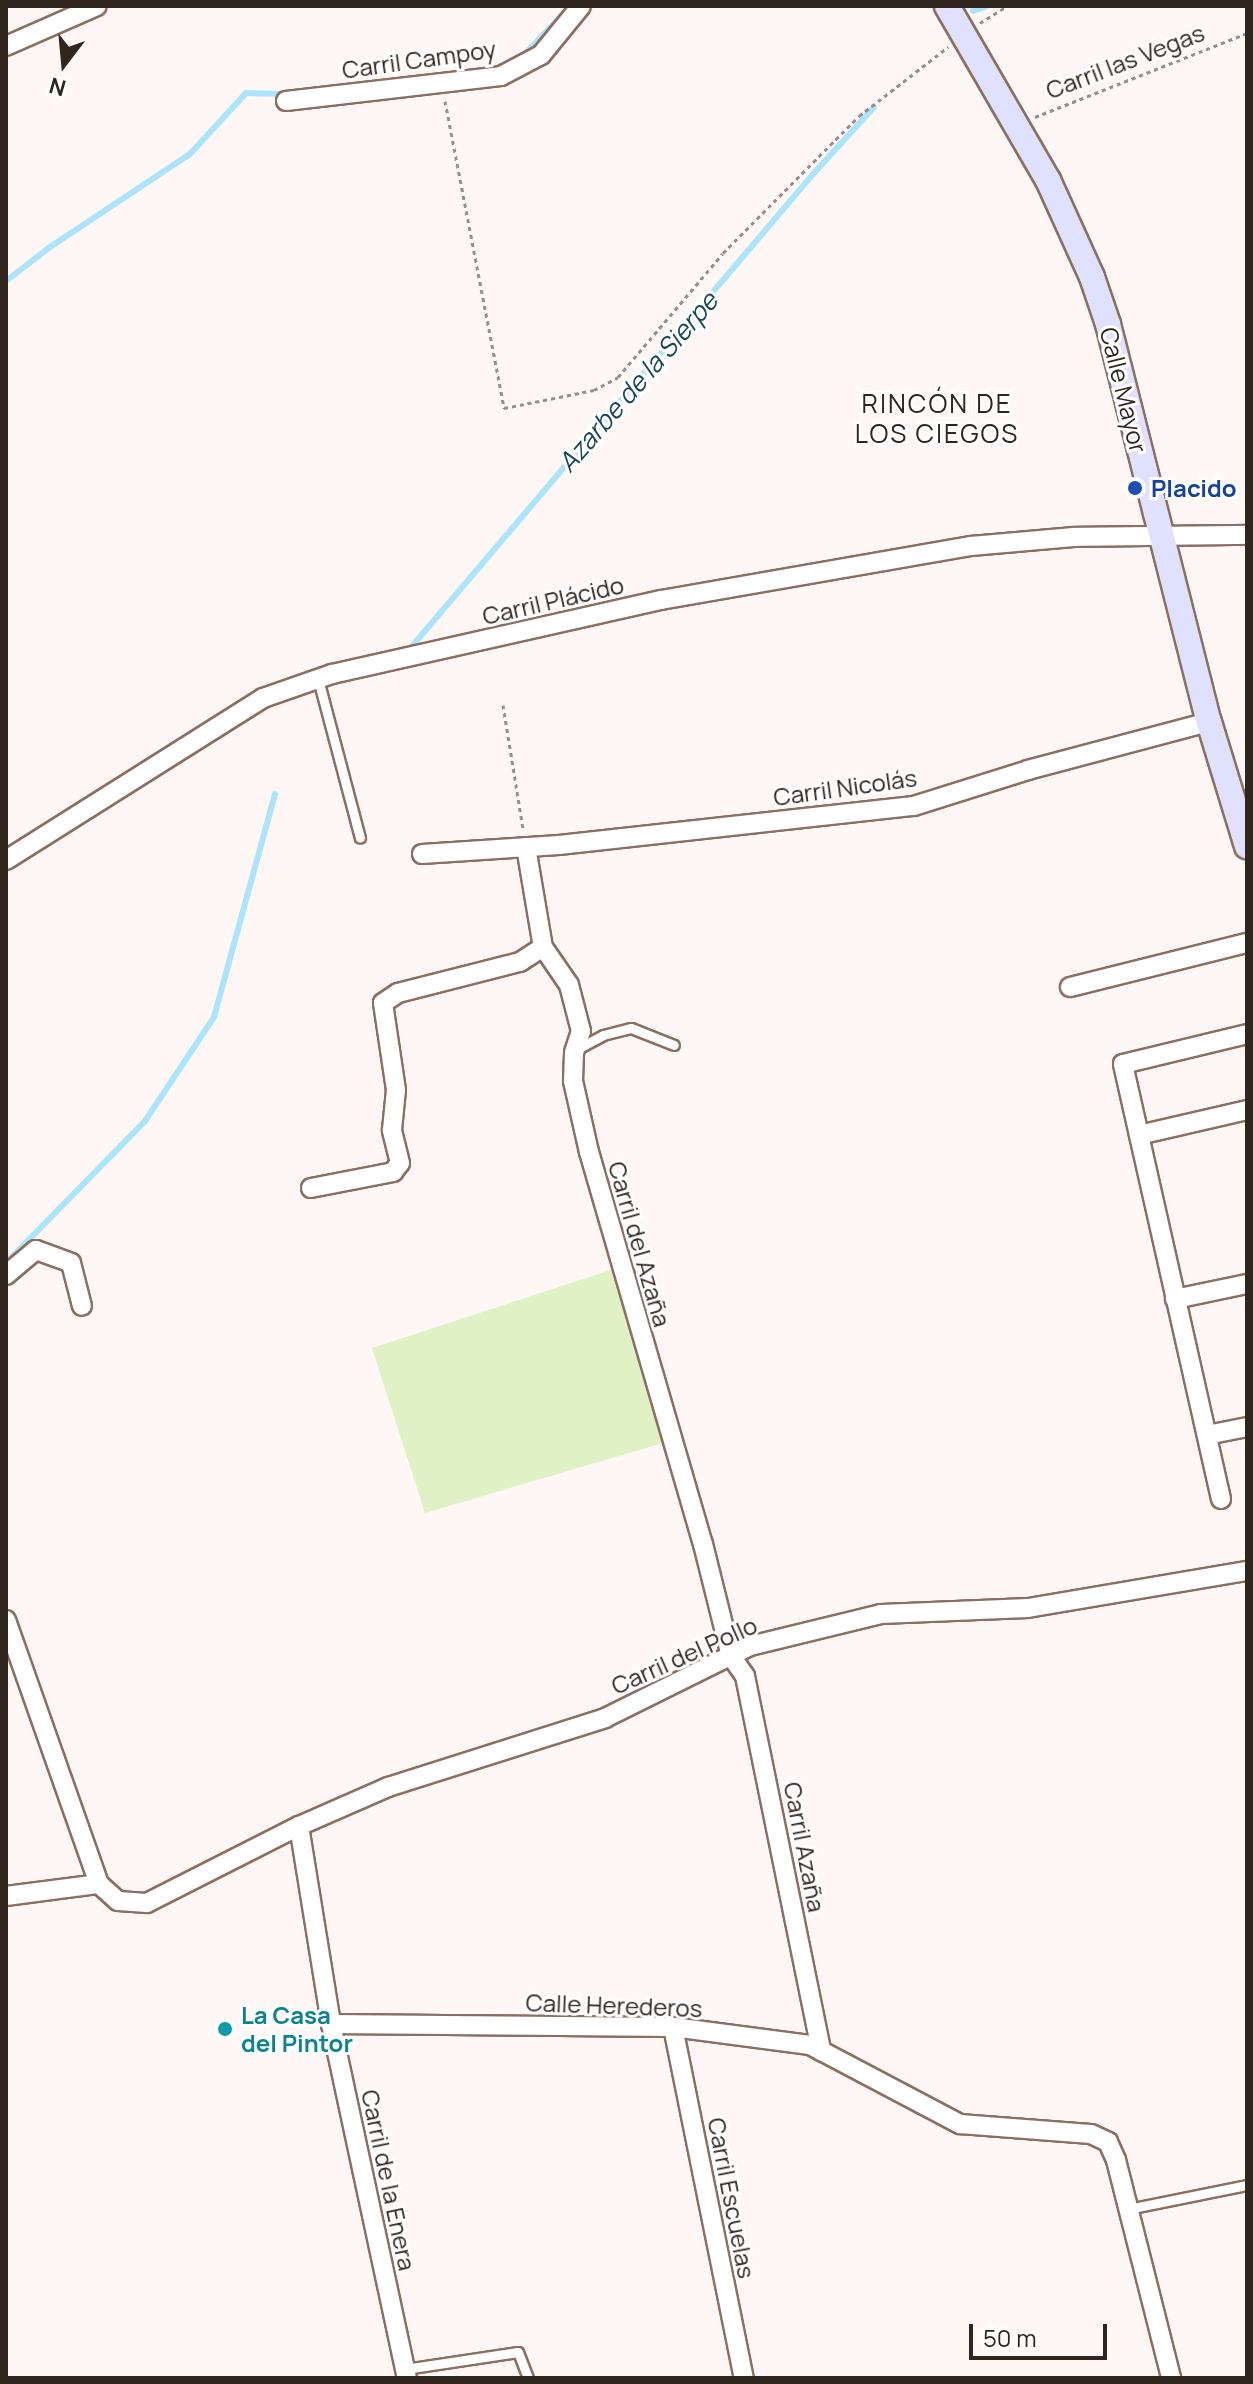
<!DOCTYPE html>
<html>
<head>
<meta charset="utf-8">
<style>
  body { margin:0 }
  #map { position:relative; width:1253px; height:2384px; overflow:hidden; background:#fef7f5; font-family:Manrope,sans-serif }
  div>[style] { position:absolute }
  .green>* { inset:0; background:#dff1c5 }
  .stream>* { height:6px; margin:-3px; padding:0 3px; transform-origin:3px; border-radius:3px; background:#ace4fb }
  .path>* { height:3px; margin-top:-1.5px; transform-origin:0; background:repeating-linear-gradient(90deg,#988e8b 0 4px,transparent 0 8px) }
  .roads { filter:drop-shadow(2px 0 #8b6f63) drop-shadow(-2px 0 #8b6f63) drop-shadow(0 2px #8b6f63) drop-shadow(0 -2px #8b6f63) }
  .lane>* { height:9px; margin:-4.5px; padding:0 4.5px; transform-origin:4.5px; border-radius:4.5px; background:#fff }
  .street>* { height:18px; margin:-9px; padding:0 9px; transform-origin:9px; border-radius:9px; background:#fff }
  .secondary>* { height:24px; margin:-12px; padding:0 12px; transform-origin:12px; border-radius:12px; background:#e0e1fc }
  .dots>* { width:22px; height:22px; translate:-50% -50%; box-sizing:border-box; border:4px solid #fff; border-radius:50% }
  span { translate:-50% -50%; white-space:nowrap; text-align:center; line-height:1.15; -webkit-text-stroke:6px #fff; paint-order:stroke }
  .street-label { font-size:24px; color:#312520 }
  .transit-label { font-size:24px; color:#164399; font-weight:700 }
  .left { translate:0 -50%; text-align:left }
  .culture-label { font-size:24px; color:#0d838f; font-weight:700 }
  .water-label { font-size:26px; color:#184757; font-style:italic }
  .neighbourhood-label { font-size:26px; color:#312520; letter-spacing:2px }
  .frame { position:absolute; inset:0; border:8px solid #312520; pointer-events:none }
  .north { position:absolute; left:24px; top:24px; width:80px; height:80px; -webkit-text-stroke:6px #fff; paint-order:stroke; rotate:196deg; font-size:22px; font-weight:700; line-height:32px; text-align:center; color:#312520 }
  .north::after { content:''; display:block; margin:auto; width:28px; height:36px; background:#312520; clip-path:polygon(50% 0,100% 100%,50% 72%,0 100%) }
  .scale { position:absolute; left:969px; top:2324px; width:138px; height:36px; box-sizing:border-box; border:4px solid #312520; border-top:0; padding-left:10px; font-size:24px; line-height:28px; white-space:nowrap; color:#312520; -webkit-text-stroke:6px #fff; paint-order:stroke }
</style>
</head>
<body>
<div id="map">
  <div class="green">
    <div style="clip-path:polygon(614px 1269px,663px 1443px,425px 1513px,372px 1348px)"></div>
  </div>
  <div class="stream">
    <div style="left:973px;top:11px;width:15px;rotate:-20deg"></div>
    <div style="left:520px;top:59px;width:69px;rotate:-46.2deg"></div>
    <div style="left:6px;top:281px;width:56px;rotate:-37.7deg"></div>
    <div style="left:50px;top:247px;width:168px;rotate:-33.6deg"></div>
    <div style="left:190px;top:154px;width:83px;rotate:-47.4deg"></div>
    <div style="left:246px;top:93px;width:41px;rotate:1.4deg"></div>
    <div style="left:408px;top:651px;width:627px;rotate:-49.66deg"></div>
    <div style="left:814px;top:173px;width:89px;rotate:-47.7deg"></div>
    <div style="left:6px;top:1263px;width:199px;rotate:-45.6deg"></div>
    <div style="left:145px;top:1121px;width:125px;rotate:-56.4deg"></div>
    <div style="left:214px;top:1017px;width:231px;rotate:-74.7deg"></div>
  </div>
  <div class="path">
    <div style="left:980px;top:23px;width:32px;rotate:-32deg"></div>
    <div style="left:445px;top:101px;width:313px;rotate:79.1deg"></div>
    <div style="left:504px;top:408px;width:92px;rotate:-11.3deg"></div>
    <div style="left:594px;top:390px;width:27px;rotate:-28deg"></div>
    <div style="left:618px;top:377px;width:162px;rotate:-49.7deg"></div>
    <div style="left:723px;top:253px;width:193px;rotate:-45.2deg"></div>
    <div style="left:859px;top:116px;width:113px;rotate:-37.8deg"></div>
    <div style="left:1035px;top:117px;width:228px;rotate:-21.6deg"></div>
    <div style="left:503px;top:705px;width:125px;rotate:80.8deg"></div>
  </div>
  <div class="roads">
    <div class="lane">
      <div style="left:318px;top:679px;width:164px;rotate:75.2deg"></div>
      <div style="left:579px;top:1048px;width:27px;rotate:-28deg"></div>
      <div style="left:603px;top:1035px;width:29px;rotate:-14deg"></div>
      <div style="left:631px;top:1028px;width:46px;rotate:21.6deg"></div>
      <div style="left:1128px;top:2209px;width:121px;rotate:-11.4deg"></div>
      <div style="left:405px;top:2369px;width:114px;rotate:-8.6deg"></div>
      <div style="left:518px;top:2352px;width:28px;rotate:69deg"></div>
    </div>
    <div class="street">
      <div style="left:6px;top:46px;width:99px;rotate:-23.7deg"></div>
      <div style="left:286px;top:101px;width:216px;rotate:-6.6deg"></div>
      <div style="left:501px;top:76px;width:45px;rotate:-27.7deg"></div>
      <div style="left:541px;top:55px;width:63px;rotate:-50.8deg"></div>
      <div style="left:526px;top:847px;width:101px;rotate:80.4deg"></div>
      <div style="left:543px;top:947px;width:46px;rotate:55.6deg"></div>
      <div style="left:569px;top:985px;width:48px;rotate:75.4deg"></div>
      <div style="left:581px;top:1031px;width:23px;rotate:108deg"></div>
      <div style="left:574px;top:1053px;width:28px;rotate:92deg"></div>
      <div style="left:573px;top:1081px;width:73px;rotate:77.3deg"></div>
      <div style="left:589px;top:1152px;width:408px;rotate:73.8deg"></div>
      <div style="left:703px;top:1544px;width:115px;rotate:76deg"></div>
      <div style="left:731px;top:1656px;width:24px;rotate:55deg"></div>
      <div style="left:745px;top:1676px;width:383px;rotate:78.5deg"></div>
      <div style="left:422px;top:854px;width:137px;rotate:-3.8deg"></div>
      <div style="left:559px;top:845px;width:357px;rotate:-6.3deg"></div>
      <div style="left:914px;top:806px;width:120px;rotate:-17.5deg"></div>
      <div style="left:1028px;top:770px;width:187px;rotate:-14.9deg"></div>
      <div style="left:6px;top:860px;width:304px;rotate:-32.2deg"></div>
      <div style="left:263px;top:698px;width:73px;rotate:-19.2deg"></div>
      <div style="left:332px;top:674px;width:337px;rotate:-12.7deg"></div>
      <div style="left:661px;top:600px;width:315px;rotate:-9.9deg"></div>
      <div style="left:971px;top:546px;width:103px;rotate:-5deg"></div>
      <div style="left:1074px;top:537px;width:173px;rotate:-0.7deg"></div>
      <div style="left:1070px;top:987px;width:182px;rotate:-14deg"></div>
      <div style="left:1139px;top:1135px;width:111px;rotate:-13deg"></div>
      <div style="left:311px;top:1188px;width:84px;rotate:-11deg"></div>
      <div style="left:393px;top:1172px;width:11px;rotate:-52deg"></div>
      <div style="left:400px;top:1163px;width:34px;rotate:-104deg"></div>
      <div style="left:392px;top:1130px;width:40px;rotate:-84.3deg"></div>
      <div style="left:396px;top:1090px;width:88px;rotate:-98.5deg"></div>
      <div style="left:383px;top:1003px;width:18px;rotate:-34deg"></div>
      <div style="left:398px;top:993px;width:126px;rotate:-14.3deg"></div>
      <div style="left:520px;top:962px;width:27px;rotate:-33deg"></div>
      <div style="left:6px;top:1275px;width:39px;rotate:-40deg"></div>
      <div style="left:36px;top:1250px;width:37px;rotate:20deg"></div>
      <div style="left:71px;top:1263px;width:44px;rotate:75.7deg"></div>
      <div style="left:1175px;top:1299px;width:74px;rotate:-11.8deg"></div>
      <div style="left:1207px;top:1435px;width:41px;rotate:-11.3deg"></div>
      <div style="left:1221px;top:1499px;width:446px;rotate:-102.7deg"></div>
      <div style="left:1123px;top:1064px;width:128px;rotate:-13.6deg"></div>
      <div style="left:6px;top:1620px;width:280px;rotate:70.6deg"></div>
      <div style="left:99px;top:1884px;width:25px;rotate:42deg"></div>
      <div style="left:118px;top:1901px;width:29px;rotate:4deg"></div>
      <div style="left:147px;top:1903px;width:170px;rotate:-26.9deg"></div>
      <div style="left:299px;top:1826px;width:201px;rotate:80.8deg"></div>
      <div style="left:331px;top:2024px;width:362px;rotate:77.9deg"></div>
      <div style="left:299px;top:1826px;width:97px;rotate:-23.7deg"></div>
      <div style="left:388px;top:1787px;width:228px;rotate:-17.6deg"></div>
      <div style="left:605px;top:1718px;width:162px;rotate:-26.4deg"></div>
      <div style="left:750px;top:1646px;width:135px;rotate:-13.7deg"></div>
      <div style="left:881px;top:1614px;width:147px;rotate:-2.3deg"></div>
      <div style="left:1028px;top:1608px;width:222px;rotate:-9.6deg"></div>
      <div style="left:6px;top:1896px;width:94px;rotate:-7.4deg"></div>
      <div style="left:331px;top:2024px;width:342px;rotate:0.5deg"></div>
      <div style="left:673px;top:2027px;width:138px;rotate:7.5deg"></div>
      <div style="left:810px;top:2045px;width:170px;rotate:27.8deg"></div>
      <div style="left:960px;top:2124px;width:131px;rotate:4.4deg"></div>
      <div style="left:1091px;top:2134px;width:19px;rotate:25deg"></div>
      <div style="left:1108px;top:2142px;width:20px;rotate:66deg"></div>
      <div style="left:1116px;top:2160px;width:225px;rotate:75.8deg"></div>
      <div style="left:673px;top:2027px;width:358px;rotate:78.6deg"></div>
    </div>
    <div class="secondary">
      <div style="left:947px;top:6px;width:201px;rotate:59.9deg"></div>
      <div style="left:1048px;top:180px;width:107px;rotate:65.6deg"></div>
      <div style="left:1092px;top:277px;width:50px;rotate:71.2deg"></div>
      <div style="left:1108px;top:324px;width:411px;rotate:75.8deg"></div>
      <div style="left:1209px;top:722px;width:130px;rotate:73deg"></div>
    </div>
  </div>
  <div class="dots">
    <div style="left:1135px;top:488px;background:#1a4fb4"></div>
    <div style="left:225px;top:2029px;background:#0f9aa8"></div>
  </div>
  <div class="street-label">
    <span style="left:419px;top:59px;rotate:-8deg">Carril Campoy</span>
    <span style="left:1125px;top:61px;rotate:-21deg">Carril las Vegas</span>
    <span style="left:1124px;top:390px;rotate:76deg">Calle Mayor</span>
    <span style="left:553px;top:600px;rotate:-13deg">Carril Plácido</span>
    <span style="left:845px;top:787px;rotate:-8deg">Carril Nicolás</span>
    <span style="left:640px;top:1244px;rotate:74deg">Carril del Azaña</span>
    <span style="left:684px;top:1655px;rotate:-24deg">Carril del Pollo</span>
    <span style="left:805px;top:1847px;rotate:79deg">Carril Azaña</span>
    <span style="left:614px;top:2005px;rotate:2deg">Calle Herederos</span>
    <span style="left:389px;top:2180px;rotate:78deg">Carril de la Enera</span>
    <span style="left:732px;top:2198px;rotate:79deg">Carril Escuelas</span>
  </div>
  <div class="transit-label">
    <span class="left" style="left:1151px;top:488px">Placido</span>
  </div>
  <div class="culture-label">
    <span class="left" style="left:241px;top:2029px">La Casa<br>del Pintor</span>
  </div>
  <div class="water-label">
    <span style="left:638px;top:382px;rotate:-49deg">Azarbe de la Sierpe</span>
  </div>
  <div class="neighbourhood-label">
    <span style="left:937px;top:419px">RINCÓN DE<br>LOS CIEGOS</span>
  </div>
  <div class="frame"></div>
  <div class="north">N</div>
  <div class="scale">50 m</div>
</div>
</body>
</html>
